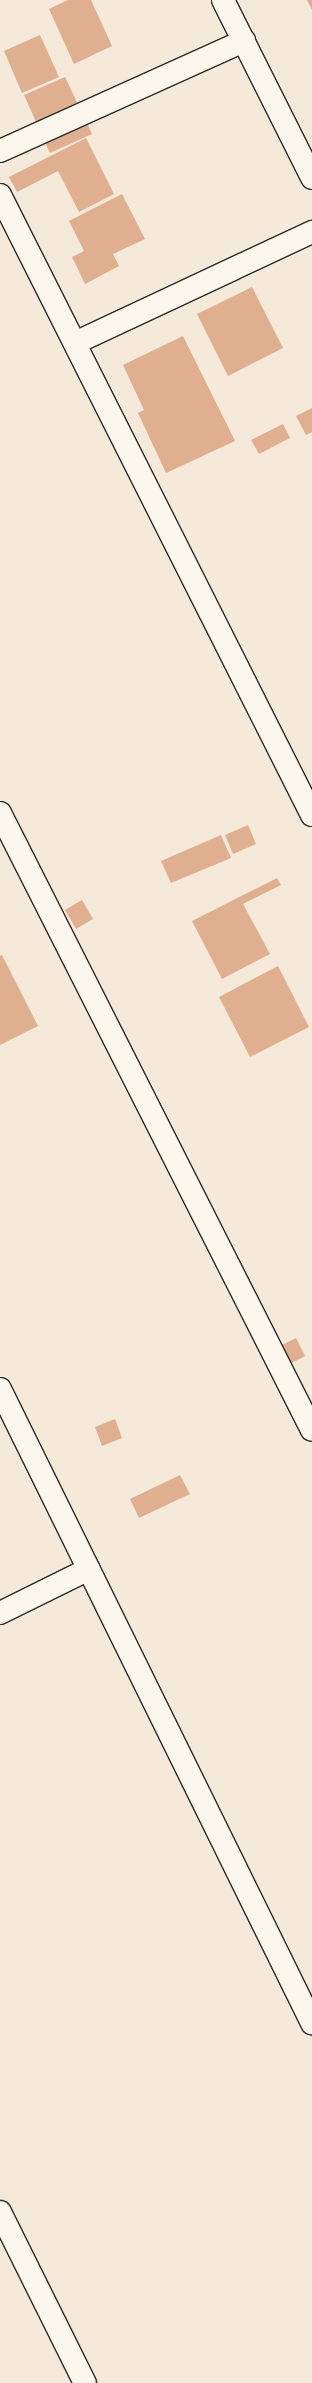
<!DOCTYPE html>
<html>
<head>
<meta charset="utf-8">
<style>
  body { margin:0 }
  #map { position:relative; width:312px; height:2383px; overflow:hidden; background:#f5e9da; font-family:Itim,sans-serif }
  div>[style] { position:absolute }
  .building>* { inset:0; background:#dfaf90 }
  .roads { filter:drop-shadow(1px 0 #2b2b2b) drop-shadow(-1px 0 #2b2b2b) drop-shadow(0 1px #2b2b2b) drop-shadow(0 -1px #2b2b2b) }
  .minor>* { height:22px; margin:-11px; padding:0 11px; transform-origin:11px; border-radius:11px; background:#fbf7ec }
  span { translate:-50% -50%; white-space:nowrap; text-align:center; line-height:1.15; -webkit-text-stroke:3px #fbf7ec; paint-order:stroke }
</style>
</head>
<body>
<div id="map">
  <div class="building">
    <div style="clip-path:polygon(68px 0,91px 0,112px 46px,74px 64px,49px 9px)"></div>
    <div style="clip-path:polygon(307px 0,312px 0,312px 10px)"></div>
    <div style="clip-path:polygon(40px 35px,59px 77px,22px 93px,4px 51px)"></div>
    <div style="clip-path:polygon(65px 77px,92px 134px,50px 153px,24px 95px)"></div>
    <div style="clip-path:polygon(86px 138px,114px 194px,79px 212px,58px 171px,17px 192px,9px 177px)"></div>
    <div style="clip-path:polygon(122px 194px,145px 239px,113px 254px,119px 266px,85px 284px,72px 257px,84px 251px,69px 221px)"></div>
    <div style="clip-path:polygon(252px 287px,283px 348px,228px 376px,197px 314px)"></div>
    <div style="clip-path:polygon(183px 336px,235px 441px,166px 473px,138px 413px,144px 410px,123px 365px)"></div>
    <div style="clip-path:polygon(312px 408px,312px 432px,306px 435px,296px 416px)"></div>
    <div style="clip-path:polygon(283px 424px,290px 438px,259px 454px,251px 440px)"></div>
    <div style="clip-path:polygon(248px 825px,256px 844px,233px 854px,225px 835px)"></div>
    <div style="clip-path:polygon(221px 835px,231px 858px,171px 883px,161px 861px)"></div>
    <div style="clip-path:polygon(277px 878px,281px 885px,243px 904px,270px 954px,222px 979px,192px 921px)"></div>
    <div style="clip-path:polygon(82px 900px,93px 919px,76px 929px,65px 910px)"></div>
    <div style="clip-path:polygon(2px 955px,38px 1026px,0 1045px,0 956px)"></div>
    <div style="clip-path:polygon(278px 966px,309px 1027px,250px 1057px,219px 997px)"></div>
    <div style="clip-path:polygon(296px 1338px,305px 1356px,286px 1366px,276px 1348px)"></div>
    <div style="clip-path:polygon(115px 1419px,122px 1438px,102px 1446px,95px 1427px)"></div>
    <div style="clip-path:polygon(180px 1475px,190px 1494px,139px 1518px,130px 1499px)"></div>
  </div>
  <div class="roads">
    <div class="minor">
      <div style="left:223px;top:0;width:199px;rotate:63.4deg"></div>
      <div style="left:0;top:151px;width:268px;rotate:-24.3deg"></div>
      <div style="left:0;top:195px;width:694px;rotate:63.29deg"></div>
      <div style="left:75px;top:343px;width:262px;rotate:-25.1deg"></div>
      <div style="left:0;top:813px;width:691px;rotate:63.18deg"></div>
      <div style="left:0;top:1389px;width:707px;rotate:63.8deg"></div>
      <div style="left:0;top:1613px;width:99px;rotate:-26.3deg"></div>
      <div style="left:0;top:2212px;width:191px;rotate:63.6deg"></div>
    </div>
  </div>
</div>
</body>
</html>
